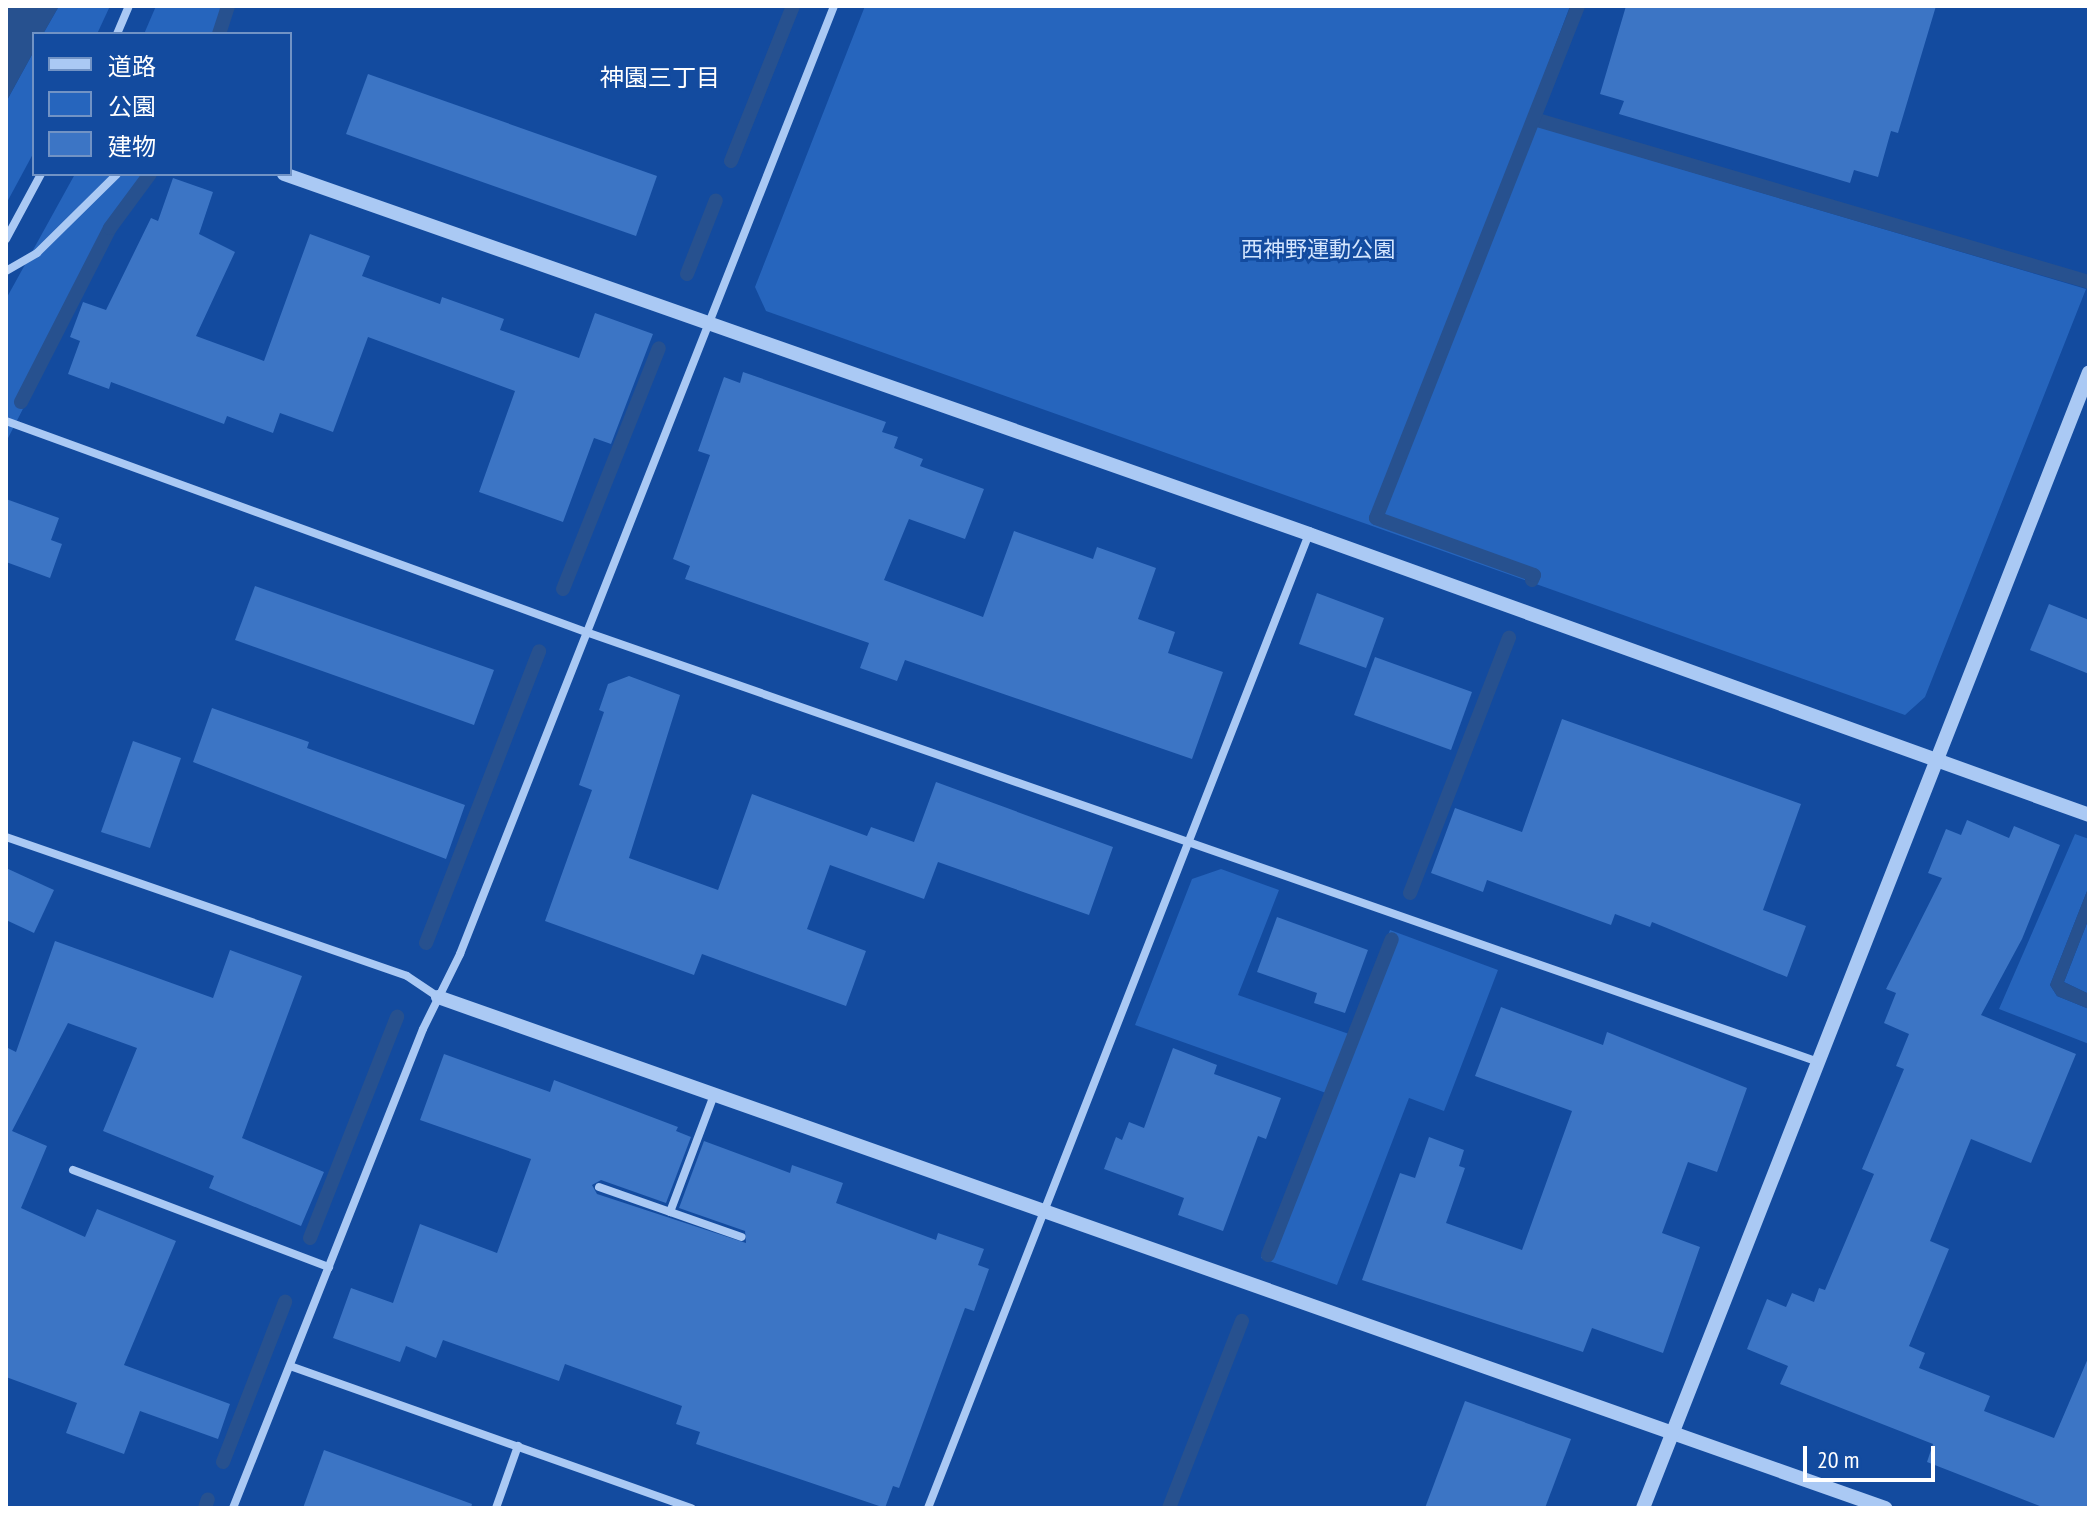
<!DOCTYPE html>
<html>
<head>
<meta charset="utf-8">
<style>
  body { margin:0 }
  #map { position:relative; width:2095px; height:1514px; overflow:hidden; background:#134b9f; font-family:"PT Sans Narrow","Noto Sans JP",sans-serif }
  div>[style] { position:absolute }
  .green>* { inset:0; background:#2665bd }
  .water>* { inset:0; background:#27518f }
  .stream>* { height:14px; margin:-7px; padding:0 7px; transform-origin:7px; border-radius:7px; background:#27518f }
  .building>* { inset:0; background:#3c75c5 }
  .minor>* { height:8px; margin:-4px; padding:0 4px; transform-origin:4px; border-radius:4px; background:#aac9f4 }
  .tertiary>* { height:14px; margin:-7px; padding:0 7px; transform-origin:7px; border-radius:7px; background:#aac9f4 }
  span { translate:-50% -50%; white-space:nowrap; text-align:center; line-height:1.15; -webkit-text-stroke:6px #134b9f; paint-order:stroke }
  .park-label { font-size:22px; color:#d3e5fe }
  .neighbourhood-label { font-size:24px; color:#fff }
  .frame { position:absolute; inset:0; border:8px solid #fff; pointer-events:none }
  .legend { position:absolute; left:32px; top:32px; width:260px; height:144px; box-sizing:border-box; background:#134b9f; border:2px solid #7193c5; margin:0; padding:10px 14px; list-style:none; font-size:24px; color:#fff }
  .legend li { display:flex; align-items:center; gap:16px; height:40px }
  .legend b { width:40px; border:2px solid #7193c5 }
  .scale { position:absolute; left:1803px; top:1446px; width:132px; height:36px; box-sizing:border-box; border:4px solid #fff; border-top:0; padding-left:10px; font-size:24px; line-height:28px; white-space:nowrap; color:#fff; -webkit-text-stroke:6px #134b9f; paint-order:stroke }
</style>
</head>
<body>
<div id="map">
  <div class="green">
    <div style="clip-path:polygon(59px 6px,110px 6px,97px 34px,43px 34px)"></div>
    <div style="clip-path:polygon(156px 6px,234px 6px,225px 34px,144px 34px)"></div>
    <div style="clip-path:polygon(865px 6px,1570px 6px,1526px 123px,2086px 289px,1925px 697px,1905px 715px,766px 311px,755px 287px)"></div>
    <div style="clip-path:polygon(34px 51px,34px 152px,6px 204px,6px 102px)"></div>
    <div style="clip-path:polygon(75px 174px,154px 174px,114px 231px,6px 442px,6px 299px)"></div>
    <div style="clip-path:polygon(2075px 834px,2089px 839px,2089px 886px,2050px 985px,2057px 996px,2089px 1009px,2089px 1044px,1999px 1009px)"></div>
    <div style="clip-path:polygon(1221px 869px,1279px 890px,1238px 995px,1349px 1034px,1390px 930px,1498px 970px,1444px 1111px,1409px 1098px,1337px 1285px,1261px 1258px,1326px 1093px,1135px 1025px,1192px 879px)"></div>
    <div style="clip-path:polygon(2089px 918px,2089px 994px,2064px 982px)"></div>
  </div>
  <div class="water">
    <div style="clip-path:polygon(6px 6px,59px 6px,43px 34px,34px 34px,34px 51px,6px 102px)"></div>
    <div style="clip-path:polygon(2089px 886px,2089px 918px,2064px 982px,2089px 994px,2089px 1009px,2057px 996px,2050px 985px)"></div>
  </div>
  <div class="stream">
    <div style="left:219px;top:34px;width:29px;rotate:-72deg"></div>
    <div style="left:1534px;top:119px;width:578px;rotate:16.37deg"></div>
    <div style="left:731px;top:161px;width:167px;rotate:-68.2deg"></div>
    <div style="left:687px;top:274px;width:79px;rotate:-68.6deg"></div>
    <div style="left:21px;top:402px;width:195px;rotate:-62.9deg"></div>
    <div style="left:110px;top:228px;width:67px;rotate:-53.5deg"></div>
    <div style="left:1532px;top:580px;width:5px;rotate:-68deg"></div>
    <div style="left:1534px;top:575px;width:168px;rotate:-160.2deg"></div>
    <div style="left:1376px;top:518px;width:550px;rotate:-68.47deg"></div>
    <div style="left:563px;top:589px;width:259px;rotate:-68.3deg"></div>
    <div style="left:1410px;top:893px;width:274px;rotate:-68.8deg"></div>
    <div style="left:426px;top:943px;width:313px;rotate:-68.8deg"></div>
    <div style="left:310px;top:1238px;width:238px;rotate:-68.5deg"></div>
    <div style="left:1268px;top:1255px;width:339px;rotate:-68.6deg"></div>
    <div style="left:223px;top:1462px;width:172px;rotate:-68.8deg"></div>
    <div style="left:205px;top:1508px;width:9px;rotate:-72deg"></div>
    <div style="left:1169px;top:1508px;width:201px;rotate:-68.7deg"></div>
  </div>
  <div class="building">
    <div style="clip-path:polygon(1626px 6px,1936px 6px,1898px 133px,1891px 131px,1878px 177px,1854px 170px,1850px 183px,1619px 114px,1624px 101px,1600px 94px)"></div>
    <div style="clip-path:polygon(368px 74px,657px 176px,636px 236px,346px 134px)"></div>
    <div style="clip-path:polygon(173px 178px,213px 192px,199px 234px,235px 252px,196px 336px,264px 361px,310px 234px,370px 256px,362px 276px,440px 304px,442px 297px,504px 319px,500px 330px,579px 358px,595px 313px,653px 334px,611px 444px,594px 438px,563px 522px,479px 492px,515px 391px,368px 337px,333px 432px,280px 413px,273px 433px,227px 416px,224px 424px,111px 382px,109px 389px,68px 374px,80px 341px,70px 337px,83px 302px,106px 310px,151px 218px,158px 221px)"></div>
    <div style="clip-path:polygon(743px 372px,886px 422px,882px 432px,898px 437px,894px 448px,923px 459px,920px 466px,984px 489px,965px 539px,909px 519px,884px 580px,983px 617px,1014px 531px,1093px 559px,1097px 547px,1156px 568px,1138px 619px,1175px 632px,1168px 653px,1223px 672px,1192px 759px,905px 660px,897px 681px,860px 668px,869px 643px,685px 579px,690px 566px,673px 559px,710px 455px,698px 451px,724px 377px,740px 383px)"></div>
    <div style="clip-path:polygon(6px 499px,59px 518px,51px 540px,62px 544px,50px 578px,6px 562px)"></div>
    <div style="clip-path:polygon(255px 586px,494px 670px,474px 725px,235px 640px)"></div>
    <div style="clip-path:polygon(1317px 593px,1384px 618px,1366px 668px,1299px 644px)"></div>
    <div style="clip-path:polygon(2049px 604px,2089px 620px,2089px 674px,2030px 650px)"></div>
    <div style="clip-path:polygon(1375px 657px,1472px 692px,1451px 750px,1354px 715px)"></div>
    <div style="clip-path:polygon(629px 676px,680px 695px,629px 858px,718px 890px,752px 794px,867px 836px,871px 827px,914px 842px,936px 782px,1113px 847px,1089px 915px,938px 862px,924px 899px,830px 865px,807px 929px,866px 951px,846px 1006px,702px 954px,694px 975px,545px 921px,592px 790px,579px 785px,604px 712px,599px 710px,608px 684px)"></div>
    <div style="clip-path:polygon(212px 708px,309px 742px,307px 748px,465px 805px,446px 859px,193px 762px)"></div>
    <div style="clip-path:polygon(1562px 719px,1801px 804px,1763px 910px,1806px 926px,1787px 977px,1652px 922px,1650px 927px,1615px 914px,1611px 925px,1487px 880px,1483px 892px,1431px 873px,1455px 808px,1522px 832px)"></div>
    <div style="clip-path:polygon(133px 741px,181px 758px,150px 848px,101px 832px)"></div>
    <div style="clip-path:polygon(1967px 820px,2009px 838px,2014px 826px,2060px 845px,2022px 939px,1981px 1015px,2076px 1054px,2031px 1163px,1971px 1139px,1930px 1241px,1949px 1249px,1909px 1346px,1925px 1353px,1919px 1368px,1990px 1396px,1984px 1411px,2054px 1438px,2089px 1356px,2089px 1508px,2045px 1508px,1927px 1462px,1933px 1444px,1780px 1384px,1788px 1366px,1747px 1349px,1767px 1299px,1786px 1307px,1792px 1293px,1814px 1302px,1819px 1288px,1825px 1290px,1874px 1174px,1862px 1169px,1904px 1069px,1896px 1066px,1909px 1034px,1884px 1023px,1896px 993px,1886px 989px,1942px 878px,1928px 873px,1946px 829px,1961px 835px)"></div>
    <div style="clip-path:polygon(6px 868px,54px 890px,34px 933px,6px 920px)"></div>
    <div style="clip-path:polygon(1277px 917px,1368px 950px,1345px 1013px,1314px 1003px,1317px 993px,1257px 972px)"></div>
    <div style="clip-path:polygon(55px 941px,213px 998px,230px 950px,302px 976px,242px 1138px,324px 1172px,301px 1226px,209px 1188px,214px 1176px,103px 1131px,137px 1048px,68px 1023px,12px 1131px,47px 1146px,21px 1208px,85px 1237px,97px 1209px,176px 1241px,124px 1365px,230px 1404px,218px 1439px,140px 1411px,124px 1454px,66px 1433px,77px 1403px,6px 1377px,6px 1047px,16px 1052px)"></div>
    <div style="clip-path:polygon(1501px 1007px,1603px 1045px,1607px 1032px,1747px 1088px,1717px 1172px,1688px 1162px,1662px 1233px,1700px 1247px,1663px 1353px,1592px 1328px,1583px 1352px,1362px 1280px,1400px 1173px,1415px 1178px,1429px 1137px,1464px 1150px,1459px 1166px,1465px 1168px,1446px 1223px,1522px 1250px,1572px 1111px,1475px 1076px)"></div>
    <div style="clip-path:polygon(1173px 1048px,1217px 1065px,1214px 1074px,1281px 1098px,1266px 1139px,1258px 1136px,1223px 1231px,1178px 1215px,1184px 1198px,1104px 1169px,1116px 1137px,1122px 1140px,1129px 1122px,1144px 1128px)"></div>
    <div style="clip-path:polygon(444px 1054px,550px 1092px,554px 1080px,678px 1127px,676px 1131px,691px 1137px,666px 1203px,601px 1180px,592px 1185px,597px 1194px,746px 1243px,745px 1231px,679px 1208px,704px 1141px,790px 1173px,792px 1165px,843px 1183px,836px 1203px,936px 1240px,938px 1233px,984px 1249px,978px 1265px,989px 1269px,974px 1311px,965px 1308px,899px 1488px,893px 1486px,885px 1508px,696px 1444px,700px 1432px,676px 1424px,682px 1406px,565px 1364px,559px 1381px,443px 1340px,436px 1358px,406px 1346px,400px 1362px,333px 1338px,351px 1288px,393px 1303px,420px 1224px,497px 1253px,531px 1159px,420px 1120px)"></div>
    <div style="clip-path:polygon(1465px 1401px,1571px 1439px,1545px 1508px,1425px 1508px)"></div>
    <div style="clip-path:polygon(324px 1450px,472px 1504px,471px 1508px,303px 1508px)"></div>
  </div>
  <div class="minor">
    <div style="left:117px;top:34px;width:30px;rotate:-67deg"></div>
    <div style="left:6px;top:239px;width:74px;rotate:-61.7deg"></div>
    <div style="left:6px;top:271px;width:36px;rotate:-30deg"></div>
    <div style="left:37px;top:253px;width:112px;rotate:-44.6deg"></div>
    <div style="left:6px;top:421px;width:617px;rotate:19.99deg"></div>
    <div style="left:586px;top:632px;width:1303px;rotate:19.23deg"></div>
    <div style="left:6px;top:837px;width:424px;rotate:19.1deg"></div>
    <div style="left:407px;top:976px;width:37px;rotate:34deg"></div>
    <div style="left:73px;top:1170px;width:274px;rotate:20.8deg"></div>
    <div style="left:599px;top:1187px;width:151px;rotate:19.3deg"></div>
    <div style="left:670px;top:1212px;width:125px;rotate:-69.4deg"></div>
    <div style="left:290px;top:1366px;width:426px;rotate:19.5deg"></div>
    <div style="left:233px;top:1508px;width:515px;rotate:-68.36deg"></div>
    <div style="left:423px;top:1029px;width:84px;rotate:-63.7deg"></div>
    <div style="left:460px;top:954px;width:1019px;rotate:-68.47deg"></div>
    <div style="left:496px;top:1508px;width:66px;rotate:-70.5deg"></div>
    <div style="left:928px;top:1508px;width:1046px;rotate:-68.64deg"></div>
  </div>
  <div class="tertiary">
    <div style="left:284px;top:174px;width:1086px;rotate:19.35deg"></div>
    <div style="left:1309px;top:534px;width:829px;rotate:19.81deg"></div>
    <div style="left:438px;top:997px;width:1535px;rotate:19.45deg"></div>
    <div style="left:1643px;top:1508px;width:1220px;rotate:-68.56deg"></div>
  </div>
  <div class="park-label">
    <span style="left:1318px;top:250px">西神野運動公園</span>
  </div>
  <div class="neighbourhood-label">
    <span style="left:660px;top:78px">神園三丁目</span>
  </div>
  <div class="frame"></div>
  <ul class="legend">
  <li><b style="height:10px;background:#aac9f4"></b>道路</li>
  <li><b style="height:22px;background:#2665bd"></b>公園</li>
  <li><b style="height:22px;background:#3c75c5"></b>建物</li>
  </ul>
  <div class="scale">20 m</div>
</div>
</body>
</html>
